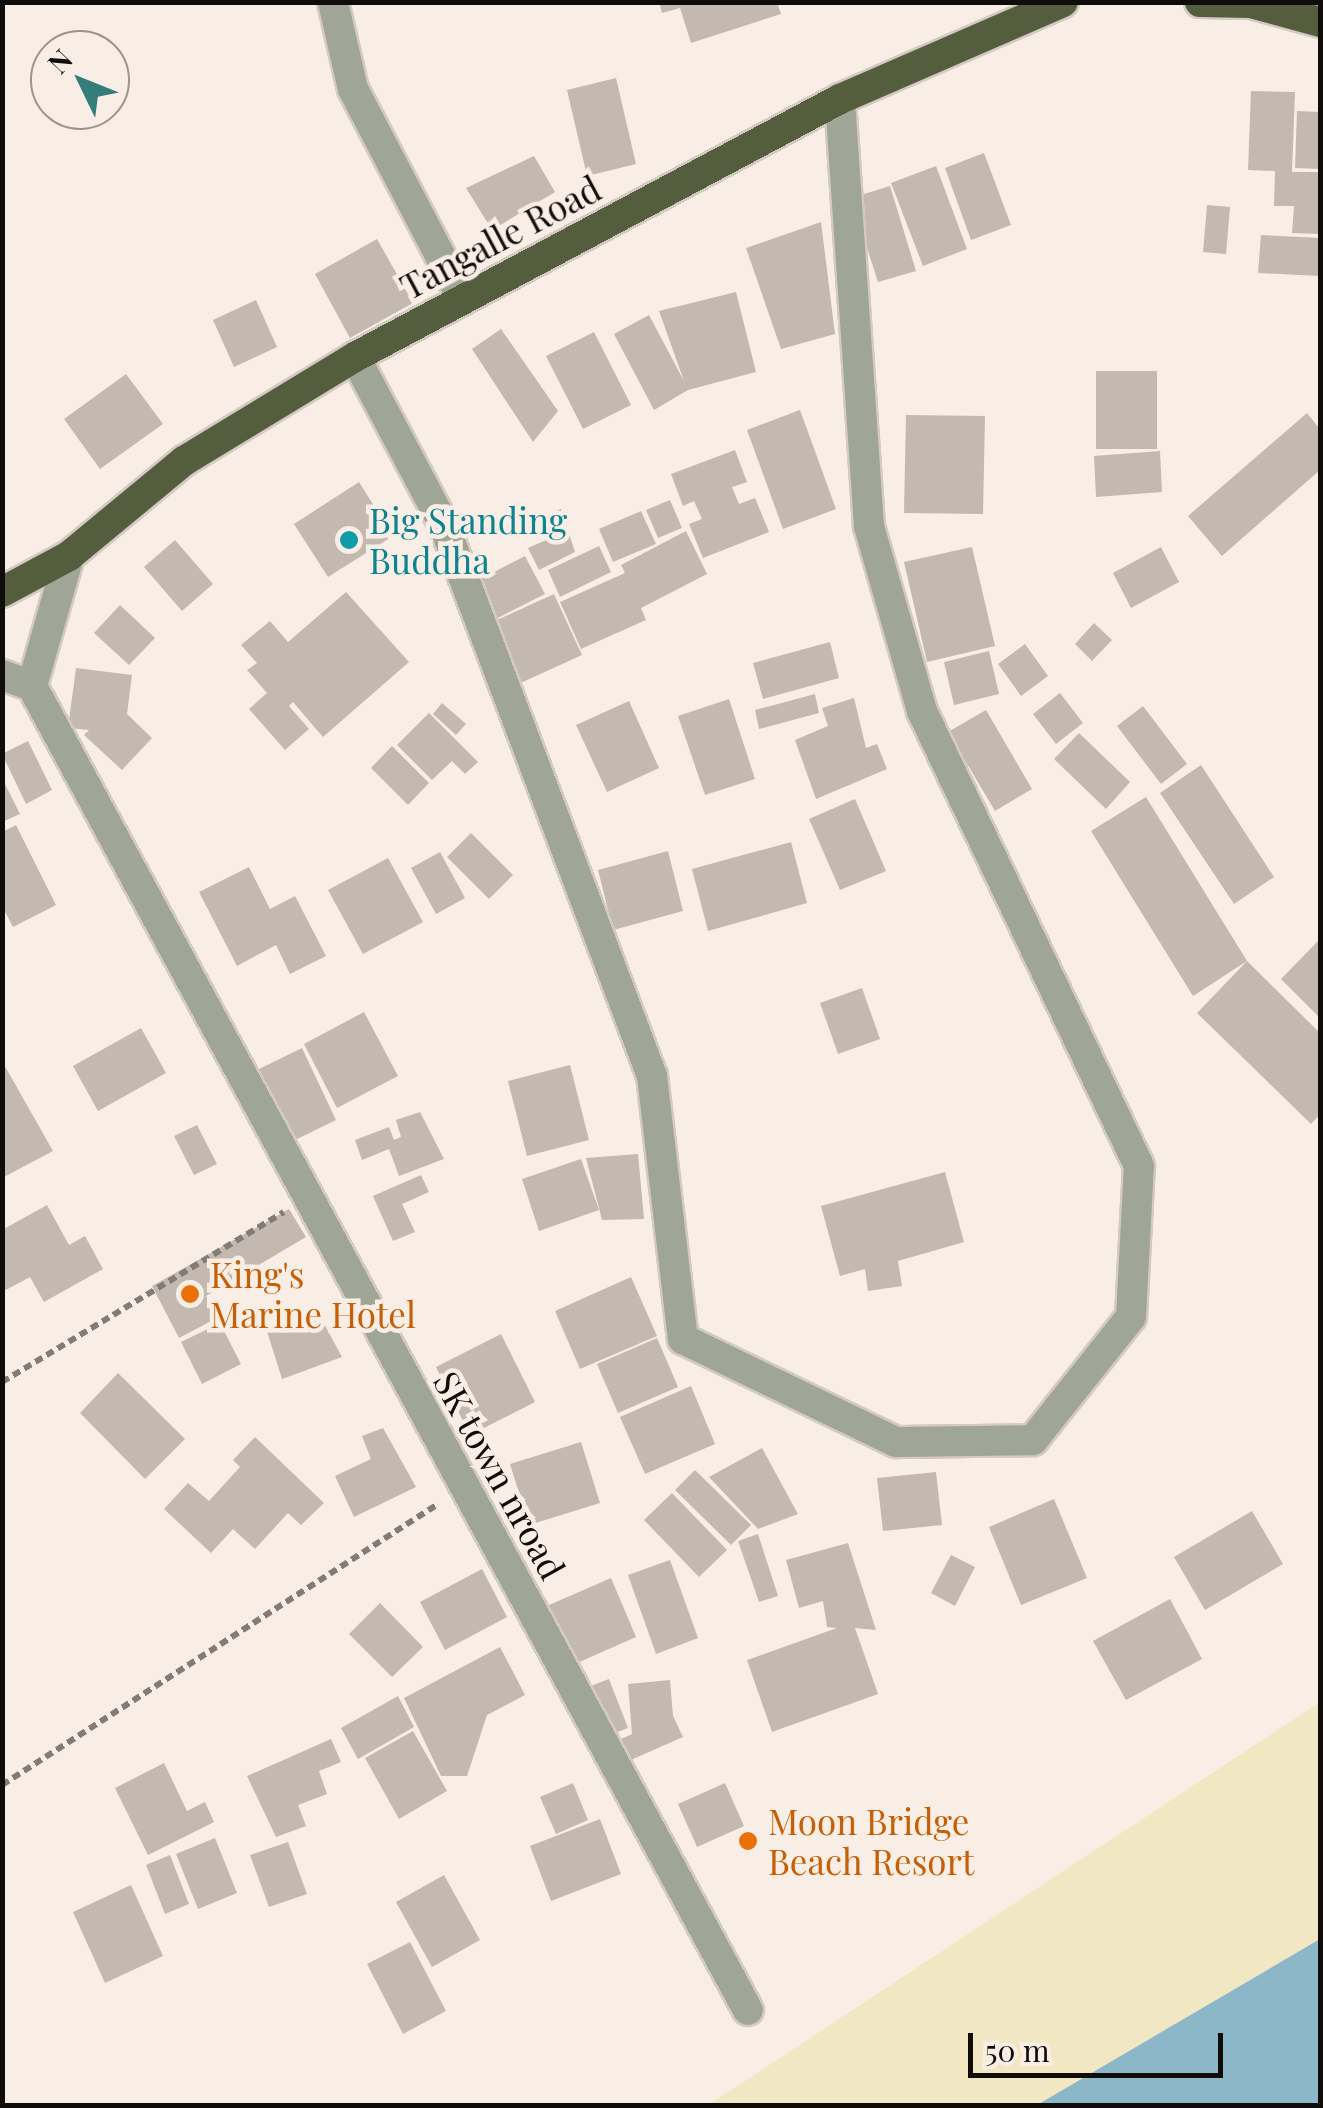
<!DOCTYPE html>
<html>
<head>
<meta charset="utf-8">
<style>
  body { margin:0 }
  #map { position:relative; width:1323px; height:2108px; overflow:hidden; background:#f9eee5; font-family:"Playfair Display",serif }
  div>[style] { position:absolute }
  .sand>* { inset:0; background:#f1e7c2 }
  .water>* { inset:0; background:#8cb7c9 }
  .building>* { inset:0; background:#c3b9b0 }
  .path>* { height:6px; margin-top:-3px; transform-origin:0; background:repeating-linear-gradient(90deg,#837c76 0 8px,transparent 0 13px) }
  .roads { filter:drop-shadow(2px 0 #d4cac2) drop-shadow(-2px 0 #d4cac2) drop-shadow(0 2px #d4cac2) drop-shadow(0 -2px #d4cac2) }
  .minor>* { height:30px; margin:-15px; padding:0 15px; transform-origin:15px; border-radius:15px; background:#a0a696 }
  .trunk>* { height:30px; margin:-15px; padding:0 15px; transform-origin:15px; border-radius:15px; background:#545e3f }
  .dots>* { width:28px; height:28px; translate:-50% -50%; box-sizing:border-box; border:5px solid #f9eee5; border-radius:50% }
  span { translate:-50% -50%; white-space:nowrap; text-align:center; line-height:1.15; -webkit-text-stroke:9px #f9eee5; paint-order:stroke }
  .street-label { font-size:35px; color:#100c09 }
  .culture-label { font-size:35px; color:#0d838f }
  .left { translate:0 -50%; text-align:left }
  .food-label { font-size:35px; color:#c56008 }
  .frame { position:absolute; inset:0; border:5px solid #100c09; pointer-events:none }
  .north { position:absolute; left:30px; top:30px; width:100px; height:100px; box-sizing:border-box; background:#f9eee5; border:2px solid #9c948d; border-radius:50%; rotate:313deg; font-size:28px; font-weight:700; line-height:40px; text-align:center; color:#100c09 }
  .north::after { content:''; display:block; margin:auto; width:35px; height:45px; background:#357d7a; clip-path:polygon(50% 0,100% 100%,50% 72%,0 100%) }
  .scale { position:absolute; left:968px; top:2033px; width:255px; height:45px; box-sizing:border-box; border:5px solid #100c09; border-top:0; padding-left:12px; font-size:30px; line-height:35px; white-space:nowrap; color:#100c09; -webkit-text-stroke:8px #f9eee5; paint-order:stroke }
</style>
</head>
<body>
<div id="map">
  <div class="sand">
    <div style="clip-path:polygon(1320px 1702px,1320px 1939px,1037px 2105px,707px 2106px)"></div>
  </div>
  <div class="water">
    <div style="clip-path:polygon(1320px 1939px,1320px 2105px,1037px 2105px)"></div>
  </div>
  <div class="building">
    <div style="clip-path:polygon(659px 2px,777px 2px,781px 14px,691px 43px,680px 8px,662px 13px)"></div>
    <div style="clip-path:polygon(616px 78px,636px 164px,587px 176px,567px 90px)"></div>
    <div style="clip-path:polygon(1251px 91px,1295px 92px,1292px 172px,1320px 172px,1320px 234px,1292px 233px,1294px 206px,1274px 206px,1275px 171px,1248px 170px)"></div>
    <div style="clip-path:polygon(1297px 111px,1320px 112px,1320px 169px,1295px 168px)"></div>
    <div style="clip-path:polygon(984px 153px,1011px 225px,971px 240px,945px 168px)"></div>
    <div style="clip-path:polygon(534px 156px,555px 192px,492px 230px,466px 188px)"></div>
    <div style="clip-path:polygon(936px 166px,967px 249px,923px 266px,891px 183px)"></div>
    <div style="clip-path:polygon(890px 186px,916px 271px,878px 282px,851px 198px)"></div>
    <div style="clip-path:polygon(1207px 205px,1230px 207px,1226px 254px,1203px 252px)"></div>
    <div style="clip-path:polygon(821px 222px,835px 334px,781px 349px,746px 248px)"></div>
    <div style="clip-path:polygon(1261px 235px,1320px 238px,1320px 276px,1258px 273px)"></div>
    <div style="clip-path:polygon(377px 239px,413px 303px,350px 338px,315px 274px)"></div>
    <div style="clip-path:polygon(736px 292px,756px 372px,688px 390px,654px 410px,614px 334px,649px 315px,684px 381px,659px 311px)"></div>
    <div style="clip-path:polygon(256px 300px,277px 347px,234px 367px,213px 320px)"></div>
    <div style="clip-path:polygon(501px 329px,558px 411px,533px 442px,472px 349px)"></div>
    <div style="clip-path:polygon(594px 332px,631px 405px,583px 429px,546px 356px)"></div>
    <div style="clip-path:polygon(1096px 371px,1157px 371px,1157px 449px,1096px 449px)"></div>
    <div style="clip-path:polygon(126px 374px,163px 424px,100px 469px,64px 419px)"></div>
    <div style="clip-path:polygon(800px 410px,836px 509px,783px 529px,747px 430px)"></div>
    <div style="clip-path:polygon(1307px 413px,1320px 429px,1320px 470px,1222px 556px,1188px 516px)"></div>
    <div style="clip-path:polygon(906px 415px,985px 416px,983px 514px,904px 513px)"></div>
    <div style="clip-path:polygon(735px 450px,747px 482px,732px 487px,739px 504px,755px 498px,769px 532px,703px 558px,689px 524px,702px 519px,694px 501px,683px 506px,671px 474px)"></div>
    <div style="clip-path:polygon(1160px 451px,1162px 492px,1096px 497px,1094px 456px)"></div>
    <div style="clip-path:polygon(359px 482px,393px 536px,328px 577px,294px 524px)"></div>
    <div style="clip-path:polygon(670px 500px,682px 528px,658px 538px,646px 510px)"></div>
    <div style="clip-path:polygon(561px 509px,575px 552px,539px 570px,528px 548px,553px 537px,544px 517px)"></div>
    <div style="clip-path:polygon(641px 511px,656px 544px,613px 562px,599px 529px)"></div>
    <div style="clip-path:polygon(686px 531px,707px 574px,641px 608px,646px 620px,581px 649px,560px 602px,625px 573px,621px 565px)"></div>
    <div style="clip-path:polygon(175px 540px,213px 584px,182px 611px,144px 567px)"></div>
    <div style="clip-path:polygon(599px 546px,611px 572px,560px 597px,548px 570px)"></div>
    <div style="clip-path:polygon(972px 547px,995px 646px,927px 662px,904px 562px)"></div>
    <div style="clip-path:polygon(1161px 547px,1179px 582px,1131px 608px,1113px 573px)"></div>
    <div style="clip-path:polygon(525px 556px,545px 594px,494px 620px,475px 582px)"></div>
    <div style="clip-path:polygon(346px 592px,409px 662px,323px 737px,293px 702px,289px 706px,309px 729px,285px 750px,249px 709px,267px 693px,247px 670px,257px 663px,241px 645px,270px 621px,288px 642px)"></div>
    <div style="clip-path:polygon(554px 594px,582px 655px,514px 686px,486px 625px)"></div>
    <div style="clip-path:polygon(120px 605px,155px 638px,129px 665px,94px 633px)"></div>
    <div style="clip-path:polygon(1094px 623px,1112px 640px,1092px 661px,1075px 644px)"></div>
    <div style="clip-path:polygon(830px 642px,839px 678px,763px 699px,753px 663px)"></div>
    <div style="clip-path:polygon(1025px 644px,1048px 676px,1021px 696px,998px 664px)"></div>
    <div style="clip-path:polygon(989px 651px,999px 694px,954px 705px,944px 662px)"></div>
    <div style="clip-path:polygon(76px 668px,132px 675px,127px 714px,152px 738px,122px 770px,84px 735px,89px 730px,68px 728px)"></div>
    <div style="clip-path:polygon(1060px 693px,1083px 723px,1056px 744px,1033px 714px)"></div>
    <div style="clip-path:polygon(815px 694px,819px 713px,759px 729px,755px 710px)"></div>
    <div style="clip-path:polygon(854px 698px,866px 748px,877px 744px,887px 769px,816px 799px,795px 740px,828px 726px,822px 708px)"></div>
    <div style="clip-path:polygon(729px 699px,755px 779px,705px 795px,678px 716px)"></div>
    <div style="clip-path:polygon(629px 701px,659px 768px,607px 792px,576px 725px)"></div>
    <div style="clip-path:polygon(442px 703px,466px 724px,456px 735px,433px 714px)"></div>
    <div style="clip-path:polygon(1143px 706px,1187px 764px,1161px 784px,1117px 726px)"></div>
    <div style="clip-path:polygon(986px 710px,1032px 789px,995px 811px,948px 732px)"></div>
    <div style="clip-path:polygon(429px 713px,478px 762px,465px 774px,452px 761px,432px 780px,397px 745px)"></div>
    <div style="clip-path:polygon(1079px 733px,1130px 782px,1106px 809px,1054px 759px)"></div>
    <div style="clip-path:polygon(28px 741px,52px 790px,26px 804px,2px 754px)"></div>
    <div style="clip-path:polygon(392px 746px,429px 783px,408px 805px,371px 768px)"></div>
    <div style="clip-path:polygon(1201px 765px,1274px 877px,1234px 904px,1160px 793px)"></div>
    <div style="clip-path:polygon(2px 778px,20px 814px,2px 822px)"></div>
    <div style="clip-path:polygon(1146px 797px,1247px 961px,1320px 1033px,1320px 1114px,1311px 1124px,1197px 1013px,1247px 961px,1193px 996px,1091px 831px)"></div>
    <div style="clip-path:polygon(855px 799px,886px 871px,840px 890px,809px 819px)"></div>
    <div style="clip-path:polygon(16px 825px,56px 905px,13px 927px,2px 906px,2px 832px)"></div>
    <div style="clip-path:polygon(471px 833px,513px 875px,489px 899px,447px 857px)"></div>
    <div style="clip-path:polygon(791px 842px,807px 903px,708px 931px,692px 869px)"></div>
    <div style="clip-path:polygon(668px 851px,683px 911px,613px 930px,598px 870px)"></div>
    <div style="clip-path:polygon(440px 852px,465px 898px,436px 914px,411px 868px)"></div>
    <div style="clip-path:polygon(388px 858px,423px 922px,363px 954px,328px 890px)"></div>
    <div style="clip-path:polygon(249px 867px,270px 909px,295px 896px,326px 956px,290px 974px,276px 945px,237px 966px,199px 892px)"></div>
    <div style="clip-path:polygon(1320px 939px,1320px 1018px,1281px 979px)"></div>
    <div style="clip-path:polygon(862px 988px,880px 1039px,838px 1054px,820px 1003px)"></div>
    <div style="clip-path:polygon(364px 1012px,398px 1076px,337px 1108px,304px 1044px)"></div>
    <div style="clip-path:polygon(141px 1028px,166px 1073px,98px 1111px,73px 1066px)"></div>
    <div style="clip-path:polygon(302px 1048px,336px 1120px,289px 1143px,255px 1071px)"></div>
    <div style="clip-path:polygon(2px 1061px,53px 1151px,2px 1178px)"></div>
    <div style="clip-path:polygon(570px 1065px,589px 1140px,527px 1156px,508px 1081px)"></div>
    <div style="clip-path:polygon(420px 1112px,444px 1159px,399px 1176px,389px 1149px,362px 1160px,355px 1140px,389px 1127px,394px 1140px,401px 1137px,396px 1120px)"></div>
    <div style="clip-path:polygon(197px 1125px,217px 1164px,194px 1175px,174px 1136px)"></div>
    <div style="clip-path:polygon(638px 1154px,644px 1219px,602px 1220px,586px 1158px)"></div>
    <div style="clip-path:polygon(581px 1159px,599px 1210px,539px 1231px,522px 1179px)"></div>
    <div style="clip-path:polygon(945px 1172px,964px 1242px,898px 1261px,902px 1286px,868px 1291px,865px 1269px,840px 1276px,821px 1206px)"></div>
    <div style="clip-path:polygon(421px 1175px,429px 1192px,402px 1204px,415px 1232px,393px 1241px,373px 1196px)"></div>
    <div style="clip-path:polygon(47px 1205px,69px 1245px,85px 1236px,103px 1269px,44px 1302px,30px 1277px,2px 1292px,2px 1230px)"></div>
    <div style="clip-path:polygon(289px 1209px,306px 1237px,206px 1296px,217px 1318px,179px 1338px,152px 1286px)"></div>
    <div style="clip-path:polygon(631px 1277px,657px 1336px,580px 1369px,555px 1311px)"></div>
    <div style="clip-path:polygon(314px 1305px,342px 1357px,282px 1379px,266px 1328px)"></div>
    <div style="clip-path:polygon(220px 1323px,241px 1364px,202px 1384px,181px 1342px)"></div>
    <div style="clip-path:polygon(501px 1334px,535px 1402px,470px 1435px,436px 1367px)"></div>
    <div style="clip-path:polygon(657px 1338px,678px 1387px,618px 1413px,597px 1364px)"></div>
    <div style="clip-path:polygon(118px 1373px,185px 1439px,145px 1479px,80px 1413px)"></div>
    <div style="clip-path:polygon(691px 1386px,715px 1444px,645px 1474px,620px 1417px)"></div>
    <div style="clip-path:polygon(383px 1428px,416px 1487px,354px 1517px,335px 1476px,371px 1459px,362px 1436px)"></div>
    <div style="clip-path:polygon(255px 1437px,324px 1503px,301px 1525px,288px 1513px,255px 1549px,233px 1529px,211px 1553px,164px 1509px,188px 1483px,209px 1501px,240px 1467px,233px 1460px)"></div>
    <div style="clip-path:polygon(581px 1442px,600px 1503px,529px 1525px,510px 1464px)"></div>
    <div style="clip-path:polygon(762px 1448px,798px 1514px,758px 1529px,709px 1477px)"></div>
    <div style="clip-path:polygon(695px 1470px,751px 1525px,731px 1545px,675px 1490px)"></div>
    <div style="clip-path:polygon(936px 1472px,942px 1525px,883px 1531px,877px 1478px)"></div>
    <div style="clip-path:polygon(672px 1493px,727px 1550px,699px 1577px,644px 1520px)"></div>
    <div style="clip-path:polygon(1054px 1499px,1087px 1578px,1021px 1605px,989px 1527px)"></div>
    <div style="clip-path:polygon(1252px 1511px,1283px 1564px,1205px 1610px,1174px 1557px)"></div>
    <div style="clip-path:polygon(758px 1534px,778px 1596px,759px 1602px,738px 1541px)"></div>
    <div style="clip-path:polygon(848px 1543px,876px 1630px,855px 1628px,878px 1694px,772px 1732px,747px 1660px,837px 1628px,827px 1627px,823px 1601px,799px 1608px,786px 1560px)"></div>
    <div style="clip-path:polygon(951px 1555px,975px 1567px,955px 1606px,931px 1593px)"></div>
    <div style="clip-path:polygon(670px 1560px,698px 1638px,656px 1654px,628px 1575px)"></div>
    <div style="clip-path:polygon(482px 1569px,507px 1617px,445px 1650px,420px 1602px)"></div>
    <div style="clip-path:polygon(611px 1578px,636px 1637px,566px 1668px,540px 1609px)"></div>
    <div style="clip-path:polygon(1170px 1599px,1202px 1659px,1126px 1700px,1093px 1641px)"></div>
    <div style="clip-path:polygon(380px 1603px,423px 1647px,392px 1677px,349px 1634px)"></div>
    <div style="clip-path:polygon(500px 1647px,525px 1695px,487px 1715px,467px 1776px,441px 1776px,404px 1698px)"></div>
    <div style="clip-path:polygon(609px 1679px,628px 1728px,602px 1738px,583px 1689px)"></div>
    <div style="clip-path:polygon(670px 1680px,673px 1716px,683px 1737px,617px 1766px,608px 1745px,632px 1734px,628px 1684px)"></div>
    <div style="clip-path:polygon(398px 1696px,414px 1727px,358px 1759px,341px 1728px)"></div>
    <div style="clip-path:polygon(413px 1731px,447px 1791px,399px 1819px,365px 1758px)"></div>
    <div style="clip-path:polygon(331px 1739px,341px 1762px,319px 1771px,327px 1794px,298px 1805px,306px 1826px,276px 1837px,247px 1776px)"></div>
    <div style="clip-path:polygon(164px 1763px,187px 1811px,205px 1802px,214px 1822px,148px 1855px,115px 1788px)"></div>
    <div style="clip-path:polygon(573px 1783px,588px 1820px,556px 1834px,540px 1797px)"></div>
    <div style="clip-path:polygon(725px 1783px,744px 1826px,697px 1847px,678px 1804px)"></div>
    <div style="clip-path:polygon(600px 1819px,621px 1874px,551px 1901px,530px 1846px)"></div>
    <div style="clip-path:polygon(215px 1838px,237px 1893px,198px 1909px,176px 1854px)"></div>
    <div style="clip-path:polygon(288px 1842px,307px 1894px,269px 1907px,250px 1855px)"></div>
    <div style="clip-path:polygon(170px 1855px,189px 1904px,165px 1914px,146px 1865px)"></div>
    <div style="clip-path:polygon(444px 1875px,480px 1940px,432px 1967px,396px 1902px)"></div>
    <div style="clip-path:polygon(131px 1885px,163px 1956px,105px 1983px,73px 1912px)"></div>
    <div style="clip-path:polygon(410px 1942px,446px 2011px,403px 2034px,367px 1964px)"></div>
  </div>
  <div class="path">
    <div style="left:2px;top:1382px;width:329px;rotate:-31.1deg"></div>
    <div style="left:2px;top:1785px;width:519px;rotate:-32.8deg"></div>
  </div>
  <div class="roads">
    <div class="minor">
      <div style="left:333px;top:2px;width:89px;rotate:77.1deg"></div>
      <div style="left:353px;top:89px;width:237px;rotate:62.4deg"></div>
      <div style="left:355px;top:357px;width:188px;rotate:62.1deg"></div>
      <div style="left:443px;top:523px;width:591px;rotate:69.3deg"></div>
      <div style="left:652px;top:1076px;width:265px;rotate:83.3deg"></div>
      <div style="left:683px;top:1339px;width:237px;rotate:25.8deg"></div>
      <div style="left:896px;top:1442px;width:137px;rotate:-0.8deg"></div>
      <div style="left:1033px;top:1440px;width:157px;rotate:-51.5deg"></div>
      <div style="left:1131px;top:1317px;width:151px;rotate:-87deg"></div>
      <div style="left:1139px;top:1166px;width:504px;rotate:-115.5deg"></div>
      <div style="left:922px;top:711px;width:192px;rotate:-106deg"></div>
      <div style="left:869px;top:526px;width:428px;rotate:-93.9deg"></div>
      <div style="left:2px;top:675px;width:32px;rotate:20deg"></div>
      <div style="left:32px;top:686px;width:1505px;rotate:61.6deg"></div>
      <div style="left:32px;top:686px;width:135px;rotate:-74.1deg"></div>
    </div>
    <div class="trunk">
      <div style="left:1200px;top:2px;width:51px;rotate:1.1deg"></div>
      <div style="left:1251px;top:3px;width:72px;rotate:15.4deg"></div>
      <div style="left:2px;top:592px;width:76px;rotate:-28.2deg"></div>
      <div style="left:69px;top:556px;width:149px;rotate:-39.6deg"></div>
      <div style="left:184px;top:461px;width:200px;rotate:-31.3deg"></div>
      <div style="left:355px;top:357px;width:549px;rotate:-28.01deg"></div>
      <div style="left:840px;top:99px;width:243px;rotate:-23.5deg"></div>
    </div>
  </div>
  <div class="dots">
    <div style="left:349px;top:540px;background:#0f9aa8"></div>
    <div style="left:190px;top:1294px;background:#e8710a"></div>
    <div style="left:748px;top:1841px;background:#e8710a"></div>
  </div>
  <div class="street-label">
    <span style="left:500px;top:237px;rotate:-28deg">Tangalle Road</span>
    <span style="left:500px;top:1475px;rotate:61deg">SK town nroad</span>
  </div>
  <div class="culture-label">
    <span class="left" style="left:369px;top:540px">Big Standing<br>Buddha</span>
  </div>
  <div class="food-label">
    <span class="left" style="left:210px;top:1294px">King's<br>Marine Hotel</span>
    <span class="left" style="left:768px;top:1841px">Moon Bridge<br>Beach Resort</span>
  </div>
  <div class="frame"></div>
  <div class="north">N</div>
  <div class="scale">50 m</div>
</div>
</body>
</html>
